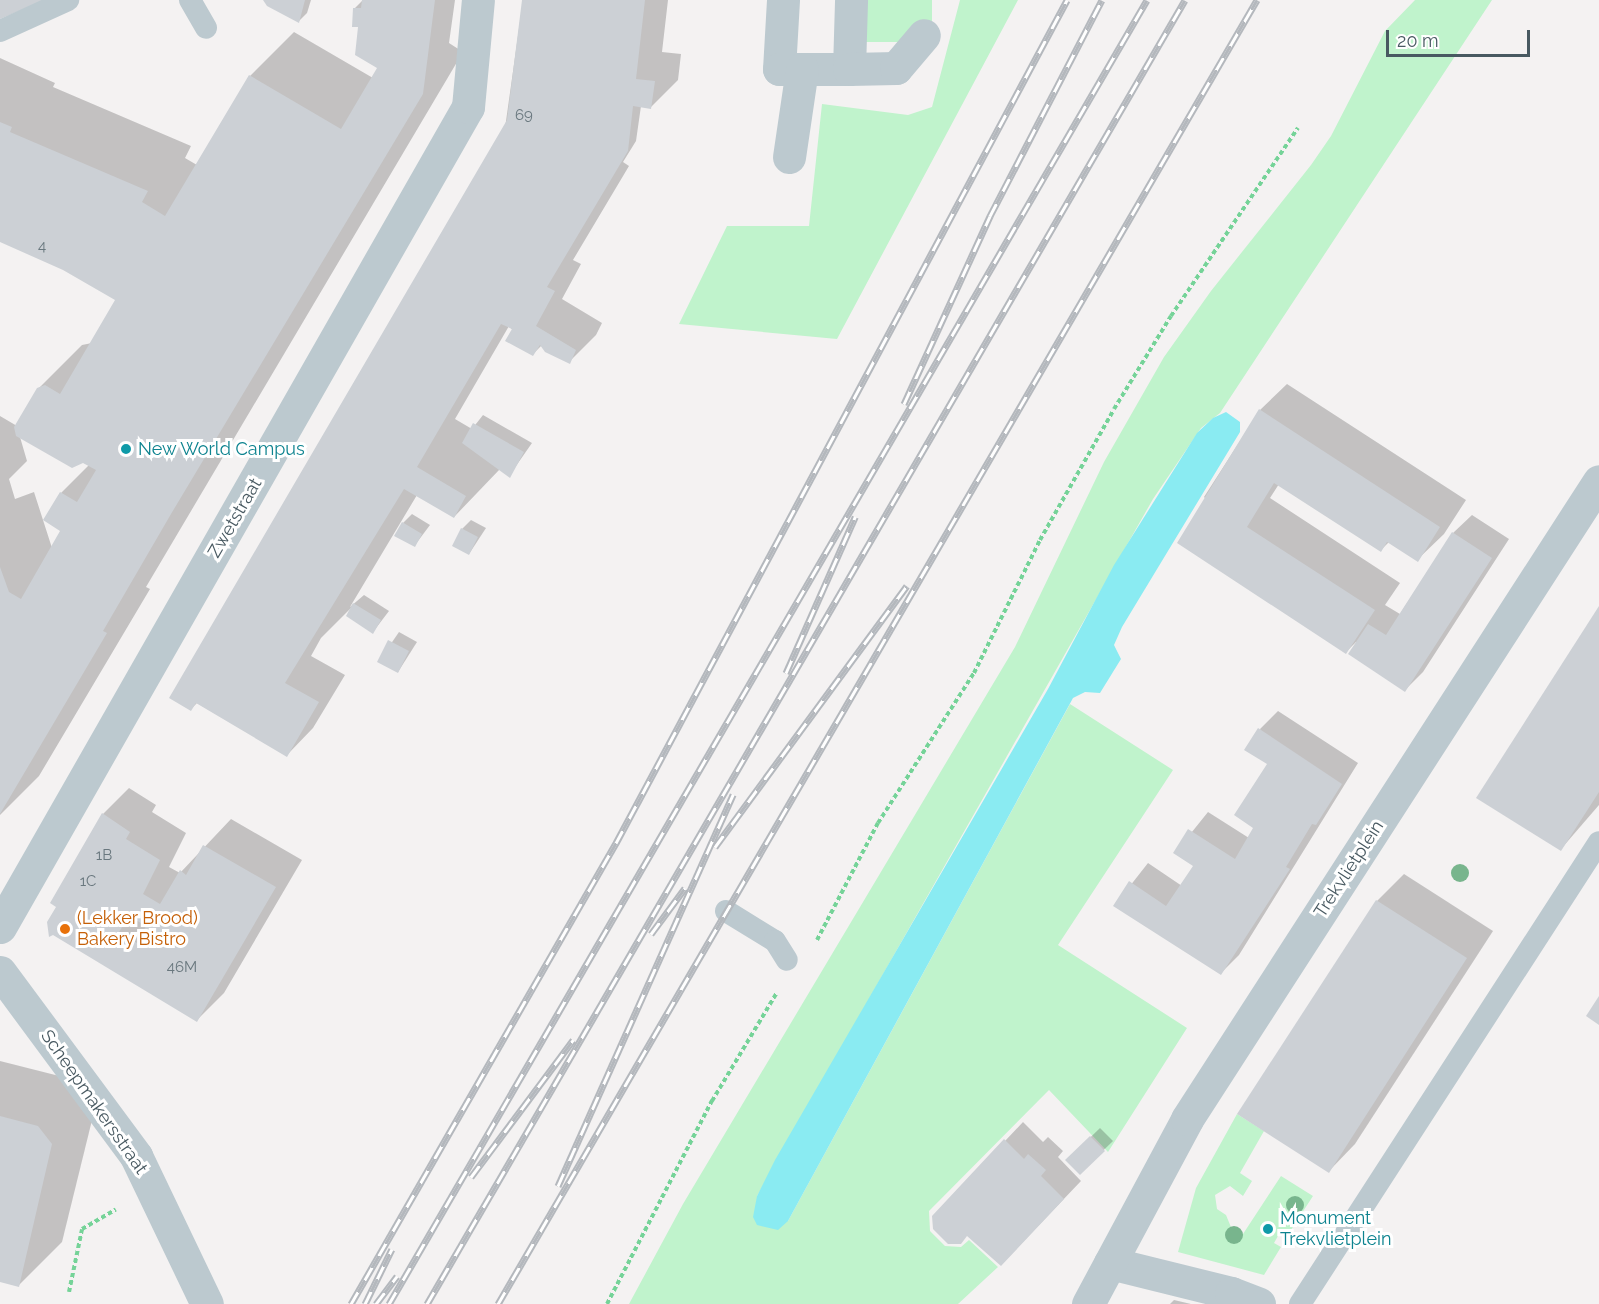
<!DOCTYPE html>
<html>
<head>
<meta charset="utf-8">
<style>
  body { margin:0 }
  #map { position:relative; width:1599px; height:1304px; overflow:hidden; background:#f4f2f2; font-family:Raleway,sans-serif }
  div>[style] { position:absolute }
  .green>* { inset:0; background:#c0f3cc }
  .water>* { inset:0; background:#8aebf2 }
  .shadow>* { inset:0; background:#0003 }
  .building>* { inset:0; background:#ccd0d5 }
  .path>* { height:4px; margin-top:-2px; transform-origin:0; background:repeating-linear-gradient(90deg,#75d398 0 4.5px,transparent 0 7.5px) }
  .service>* { height:22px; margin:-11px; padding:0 11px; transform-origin:11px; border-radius:11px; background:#bcc9cf }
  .minor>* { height:33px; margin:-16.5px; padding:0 16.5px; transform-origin:16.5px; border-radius:16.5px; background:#bcc9cf }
  .rail>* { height:7px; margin-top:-3.5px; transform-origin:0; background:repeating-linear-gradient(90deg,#fff 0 14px,#b4b8bd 0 28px); box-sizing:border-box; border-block:2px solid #b4b8bd }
  .trees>* { width:18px; height:18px; margin:-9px; border-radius:50%; background:#78b58d }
  .dots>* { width:16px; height:16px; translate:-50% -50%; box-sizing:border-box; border:3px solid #fff; border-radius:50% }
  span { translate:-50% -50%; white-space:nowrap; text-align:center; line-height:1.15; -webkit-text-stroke:6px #fff; paint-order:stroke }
  .number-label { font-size:15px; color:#69777e }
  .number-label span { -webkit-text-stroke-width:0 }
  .culture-label { font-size:18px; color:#0d838f }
  .left { translate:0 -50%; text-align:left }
  .street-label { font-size:18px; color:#485961 }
  .food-label { font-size:18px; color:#c56008 }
  .scale { position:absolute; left:1386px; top:30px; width:144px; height:27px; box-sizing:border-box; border:3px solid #485961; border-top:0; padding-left:8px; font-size:18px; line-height:21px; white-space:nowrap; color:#485961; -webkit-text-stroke:4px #fff; paint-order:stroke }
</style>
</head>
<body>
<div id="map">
  <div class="green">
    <div style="clip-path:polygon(865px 0,932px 0,932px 42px,865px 42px)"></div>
    <div style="clip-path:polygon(960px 0,1018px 0,837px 339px,679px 324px,727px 226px,809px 226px,822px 104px,908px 115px,932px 107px)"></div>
    <div style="clip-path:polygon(1415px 0,1492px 0,1220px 413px,1201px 428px,1153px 499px,757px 1196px,788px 1221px,1070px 704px,1173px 770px,1058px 945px,1187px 1028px,1108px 1152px,1049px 1090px,929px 1211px,930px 1231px,945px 1246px,961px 1247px,969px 1240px,998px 1267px,958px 1304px,629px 1304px,683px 1204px,1015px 647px,1104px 462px,1164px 357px,1211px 291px,1311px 165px,1331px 136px,1385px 31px)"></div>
    <div style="clip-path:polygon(1237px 1114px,1264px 1131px,1240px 1173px,1252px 1181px,1243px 1196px,1230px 1186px,1215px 1195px,1217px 1209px,1226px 1215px,1233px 1232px,1243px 1234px,1281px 1176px,1313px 1196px,1289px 1233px,1282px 1229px,1274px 1243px,1281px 1247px,1264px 1275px,1178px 1252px,1196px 1188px)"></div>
  </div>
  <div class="water">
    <div style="clip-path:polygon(1226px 412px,1240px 422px,1240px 432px,1122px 627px,1114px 645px,1121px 659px,1100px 693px,1085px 692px,1073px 698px,788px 1221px,778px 1230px,757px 1225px,753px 1217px,757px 1196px,775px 1160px,1048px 689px,1114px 565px,1197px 433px,1213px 418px)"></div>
  </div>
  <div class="shadow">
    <div style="clip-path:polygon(265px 0,311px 0,307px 13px,299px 21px)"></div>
    <div style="clip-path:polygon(evenodd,363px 0,455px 0,449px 43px,463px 52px,146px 587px,150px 589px,39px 776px,0 815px,0 416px,17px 426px,38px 389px,82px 345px,92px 343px,117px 300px,64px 269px,0 241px,0 58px,55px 83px,53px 87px,191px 146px,185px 158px,197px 165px,250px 76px,294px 32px,373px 78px,378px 68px,355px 8px,363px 0,20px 437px,89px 465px,61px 493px,62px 530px,52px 548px,34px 492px,15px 499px,9px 479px,27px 461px,20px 437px)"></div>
    <div style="clip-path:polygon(523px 0,668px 0,662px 52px,681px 54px,678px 80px,651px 107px,641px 106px,636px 141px,623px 162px,629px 166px,573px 260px,581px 264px,562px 299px,602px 323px,596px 335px,569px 362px,542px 345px,533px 354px,509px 326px,455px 419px,472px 429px,483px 415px,532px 443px,509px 476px,500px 469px,454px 517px,417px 495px,350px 607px,364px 595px,389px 611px,373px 632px,352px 607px,321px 638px,311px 656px,345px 675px,313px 728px,287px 755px,197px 703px,191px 709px,505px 128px)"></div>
    <div style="clip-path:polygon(1287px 384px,1466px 500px,1444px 534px,1417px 560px,1389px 542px,1381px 550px,1279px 484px,1270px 498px,1400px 583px,1385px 605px,1400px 614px,1453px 533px,1472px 515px,1509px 539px,1423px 672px,1405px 690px,1356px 642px,1346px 652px,1204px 497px,1260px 410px)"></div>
    <div style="clip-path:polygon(412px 514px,430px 525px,415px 545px,403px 523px)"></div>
    <div style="clip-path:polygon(471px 520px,486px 528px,469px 554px,462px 529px)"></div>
    <div style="clip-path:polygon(1599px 609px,1599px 805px,1561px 849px)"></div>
    <div style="clip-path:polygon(399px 632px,417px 642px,398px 672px,379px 661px)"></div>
    <div style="clip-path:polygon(1278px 711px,1358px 763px,1239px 955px,1221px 973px,1115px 905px,1148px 863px,1182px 886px,1195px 865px,1175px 853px,1208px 812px,1249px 838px,1255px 828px,1269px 764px,1260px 729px)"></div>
    <div style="clip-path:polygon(129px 788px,156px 805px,152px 812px,186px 833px,169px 867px,180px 873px,231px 819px,302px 860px,224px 993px,197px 1020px,51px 932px,103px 814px)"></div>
    <div style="clip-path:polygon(1404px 874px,1493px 931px,1355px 1144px,1329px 1171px,1239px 1114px,1377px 901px)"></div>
    <div style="clip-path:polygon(0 1061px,79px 1081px,95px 1108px,62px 1242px,18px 1286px,0 1281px)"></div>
    <div style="clip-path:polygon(1023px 1122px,1043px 1142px,1048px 1137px,1063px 1151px,1058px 1157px,1081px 1181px,1019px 1246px,968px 1234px,934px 1216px)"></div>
    <div style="clip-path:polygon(1100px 1128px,1113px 1141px,1080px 1173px,1067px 1160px)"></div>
    <div style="clip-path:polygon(1174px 1300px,1191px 1304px,1170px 1304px)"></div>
  </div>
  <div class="building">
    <div style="clip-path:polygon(0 0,45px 0,0 19px)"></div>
    <div style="clip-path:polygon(263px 0,305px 0,299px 23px,267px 6px)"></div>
    <div style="clip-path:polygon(362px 0,435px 0,423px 94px,171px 514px,103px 631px,107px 633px,0 814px,0 567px,9px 592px,21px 599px,60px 531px,43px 520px,60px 492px,77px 502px,96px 470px,83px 463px,72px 468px,16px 436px,14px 427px,37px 388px,45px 385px,60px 394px,115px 300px,63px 270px,0 242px,0 122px,12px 127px,10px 132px,148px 191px,142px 202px,165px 216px,249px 75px,341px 129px,377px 68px,355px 55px,358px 27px,352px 27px,353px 8px,361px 8px)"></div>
    <div style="clip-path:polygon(522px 0,645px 0,636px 79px,655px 81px,651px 109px,633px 106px,628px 151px,547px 287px,555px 291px,536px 326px,576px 350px,570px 364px,545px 352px,540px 345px,533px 356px,505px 341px,512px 329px,501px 324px,417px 467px,466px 496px,454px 518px,404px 489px,285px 683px,319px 702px,287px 757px,196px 703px,191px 711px,169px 698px,507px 120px)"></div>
    <div style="clip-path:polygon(1259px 409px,1440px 527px,1418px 562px,1387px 542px,1381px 552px,1274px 483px,1247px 527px,1375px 610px,1346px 654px,1177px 543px)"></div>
    <div style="clip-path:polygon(473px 423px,524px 452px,510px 478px,462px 443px)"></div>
    <div style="clip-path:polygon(402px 522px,422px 534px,415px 547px,394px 536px)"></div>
    <div style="clip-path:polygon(461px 528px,478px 537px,469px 555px,452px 546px)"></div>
    <div style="clip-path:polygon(1452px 532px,1492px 558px,1405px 692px,1348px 654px,1368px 624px,1386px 635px)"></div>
    <div style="clip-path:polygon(353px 603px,381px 620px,373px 634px,346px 616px)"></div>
    <div style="clip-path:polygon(1599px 606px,1599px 792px,1561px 851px,1476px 798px)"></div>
    <div style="clip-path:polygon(388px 640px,409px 651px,398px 673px,377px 662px)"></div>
    <div style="clip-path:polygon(1258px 728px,1342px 784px,1316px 825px,1312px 824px,1286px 867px,1290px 869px,1221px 975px,1113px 906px,1129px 881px,1166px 906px,1193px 866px,1173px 853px,1188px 829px,1235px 859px,1253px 828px,1234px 815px,1267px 764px,1244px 750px)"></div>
    <div style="clip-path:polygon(evenodd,102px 813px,130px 832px,126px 839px,160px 860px,143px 894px,160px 904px,180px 870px,186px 875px,203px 845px,276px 887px,197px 1022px,53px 935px,49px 937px,47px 922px,56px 907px,50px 903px,102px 813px,129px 916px,146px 926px,137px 943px,119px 932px,129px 916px)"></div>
    <div style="clip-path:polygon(1376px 900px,1467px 958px,1329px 1173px,1237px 1114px)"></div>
    <div style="clip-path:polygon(1599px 996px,1599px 1025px,1586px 1016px)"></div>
    <div style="clip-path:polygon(0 1116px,38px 1126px,52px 1144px,19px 1287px,0 1282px)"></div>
    <div style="clip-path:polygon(1090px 1136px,1105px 1151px,1080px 1175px,1065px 1160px)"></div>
    <div style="clip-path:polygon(1004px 1139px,1024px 1159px,1028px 1154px,1046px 1170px,1041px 1176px,1064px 1199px,1001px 1266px,967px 1236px,961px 1244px,948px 1244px,933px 1229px,932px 1216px)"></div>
  </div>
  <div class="path">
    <div style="left:817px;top:940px;width:132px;rotate:-62.5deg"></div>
    <div style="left:878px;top:823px;width:178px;rotate:-57.4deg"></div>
    <div style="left:974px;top:673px;width:148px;rotate:-63.6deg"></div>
    <div style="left:1040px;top:540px;width:150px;rotate:-60.5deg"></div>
    <div style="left:1114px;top:409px;width:109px;rotate:-58.5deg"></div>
    <div style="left:1171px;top:316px;width:227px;rotate:-56deg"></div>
    <div style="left:69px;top:1292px;width:64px;rotate:-78.3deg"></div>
    <div style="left:82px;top:1229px;width:39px;rotate:-30deg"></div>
    <div style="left:607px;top:1304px;width:229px;rotate:-62.7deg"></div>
    <div style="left:712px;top:1101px;width:125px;rotate:-59.1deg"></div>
  </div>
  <div class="service">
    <div style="left:190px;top:0;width:32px;rotate:60deg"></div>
    <div style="left:0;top:31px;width:75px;rotate:-24.5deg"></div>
    <div style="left:726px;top:911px;width:57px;rotate:31.5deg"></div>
    <div style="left:775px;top:941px;width:22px;rotate:58deg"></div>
    <div style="left:1300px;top:1304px;width:550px;rotate:-57.09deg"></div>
  </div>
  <div class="minor">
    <div style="left:783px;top:0;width:69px;rotate:93.3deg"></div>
    <div style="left:779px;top:69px;width:70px"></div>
    <div style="left:849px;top:69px;width:69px;rotate:-88.3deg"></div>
    <div style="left:849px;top:69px;width:47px;rotate:-1.2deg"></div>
    <div style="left:896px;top:68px;width:43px;rotate:-49.7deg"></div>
    <div style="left:789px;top:157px;width:89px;rotate:-81.6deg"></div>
    <div style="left:0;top:927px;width:944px;rotate:-60.29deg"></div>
    <div style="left:468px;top:107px;width:107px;rotate:-84.7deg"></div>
    <div style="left:0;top:972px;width:229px;rotate:53.5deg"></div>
    <div style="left:136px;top:1156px;width:164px;rotate:64.4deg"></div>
    <div style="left:1110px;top:1263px;width:125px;rotate:13.9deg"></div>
    <div style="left:1231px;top:1293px;width:30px;rotate:21deg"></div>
    <div style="left:1088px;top:1304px;width:210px;rotate:-61.8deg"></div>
    <div style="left:1187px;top:1119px;width:759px;rotate:-57.15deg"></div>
  </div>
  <div class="rail">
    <div style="left:904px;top:404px;width:207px;rotate:-65.4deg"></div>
    <div style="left:990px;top:216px;width:243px;rotate:-62.6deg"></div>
    <div style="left:786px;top:673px;width:171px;rotate:-66.1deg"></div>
    <div style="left:715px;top:847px;width:324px;rotate:-53.7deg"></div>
    <div style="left:651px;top:934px;width:57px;rotate:-53.5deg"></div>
    <div style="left:471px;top:1177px;width:171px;rotate:-53.3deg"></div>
    <div style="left:558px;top:1186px;width:429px;rotate:-65.9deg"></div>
    <div style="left:351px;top:1304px;width:532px;rotate:-60.11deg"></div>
    <div style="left:616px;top:843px;width:956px;rotate:-61.85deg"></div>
    <div style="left:365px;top:1304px;width:61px;rotate:-63.9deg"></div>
    <div style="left:376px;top:1304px;width:35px;rotate:-53deg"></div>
    <div style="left:389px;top:1304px;width:1508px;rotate:-59.83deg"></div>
    <div style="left:427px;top:1304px;width:1508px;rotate:-59.83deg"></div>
    <div style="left:498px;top:1304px;width:1509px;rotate:-59.8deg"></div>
  </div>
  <div class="trees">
    <div style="left:1460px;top:873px"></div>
    <div style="left:1295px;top:1205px"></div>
    <div style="left:1234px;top:1235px"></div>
  </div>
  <div class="dots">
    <div style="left:126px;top:449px;background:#0f9aa8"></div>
    <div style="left:65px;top:929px;background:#e8710a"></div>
    <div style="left:1268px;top:1229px;background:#0f9aa8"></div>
  </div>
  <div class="number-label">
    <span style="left:524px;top:116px">69</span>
    <span style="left:42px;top:247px">4</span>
    <span style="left:104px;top:856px">1B</span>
    <span style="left:88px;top:882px">1C</span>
    <span style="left:182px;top:968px">46M</span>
  </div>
  <div class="culture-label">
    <span class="left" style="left:138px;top:449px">New World Campus</span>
    <span class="left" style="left:1280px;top:1229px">Monument<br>Trekvlietplein</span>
  </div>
  <div class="street-label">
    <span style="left:235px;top:518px;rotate:-60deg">Zwetstraat</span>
    <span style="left:1349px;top:869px;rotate:-57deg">Trekvlietplein</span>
    <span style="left:94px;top:1102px;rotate:55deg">Scheepmakersstraat</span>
  </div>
  <div class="food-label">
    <span class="left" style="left:77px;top:929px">(Lekker Brood)<br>Bakery Bistro</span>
  </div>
  <div class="scale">20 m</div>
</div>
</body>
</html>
